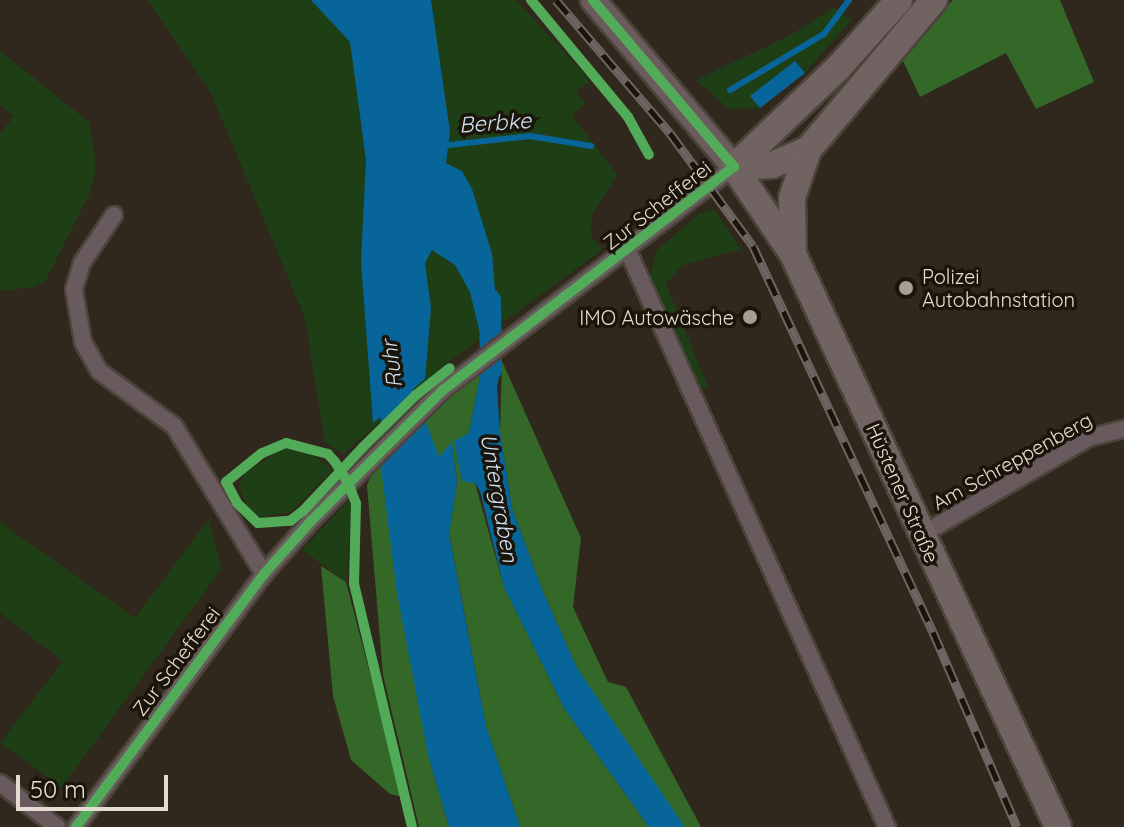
<!DOCTYPE html>
<html>
<head>
<meta charset="utf-8">
<style>
  body { margin:0 }
  #map { position:relative; width:1124px; height:827px; overflow:hidden; background:#30281c; font-family:Quicksand,sans-serif }
  div>[style] { position:absolute }
  .green>* { inset:0; background:#1e3e15 }
  .forest>* { inset:0; background:#336828 }
  .water>* { inset:0; background:#07659a }
  .stream>* { height:6px; margin:-3px; padding:0 3px; transform-origin:3px; border-radius:3px; background:#07659a }
  .canal>* { height:22px; margin:-11px; padding:0 11px; transform-origin:11px; border-radius:11px; background:#07659a }
  .river>* { height:36px; margin:-18px; padding:0 18px; transform-origin:18px; border-radius:18px; background:#07659a }
  .roads { filter:drop-shadow(2px 0 #4b443a) drop-shadow(-2px 0 #4b443a) drop-shadow(0 2px #4b443a) drop-shadow(0 -2px #4b443a) }
  .street>* { height:16px; margin:-8px; padding:0 8px; transform-origin:8px; border-radius:8px; background:#685a5d }
  .secondary>* { height:24px; margin:-12px; padding:0 12px; transform-origin:12px; border-radius:12px; background:#6b5b5c }
  .primary>* { height:26px; margin:-13px; padding:0 13px; transform-origin:13px; border-radius:13px; background:#726363 }
  .rail>* { height:9px; margin-top:-4.5px; transform-origin:0; background:repeating-linear-gradient(90deg,#1a140a 0 18px,#6e6462 0 36px); box-sizing:border-box; border-block:2px solid #6e6462 }
  .cycleway>* { height:10px; margin:-5px; padding:0 5px; transform-origin:5px; border-radius:5px; background:#51ab58 }
  .dots>* { width:22px; height:22px; translate:-50% -50%; box-sizing:border-box; border:4px solid #1a140a; border-radius:50% }
  span { translate:-50% -50%; white-space:nowrap; text-align:center; line-height:1.15; -webkit-text-stroke:7px #1a140a; paint-order:stroke }
  .street-label { font-size:20px; color:#e5ddcf }
  .poi-label { font-size:20px; color:#e5ddcf }
  .left { translate:0 -50%; text-align:left }
  .right { translate:-100% -50%; text-align:right }
  .water-label { font-size:22px; color:#cee1f2; font-style:italic }
  .scale { position:absolute; left:16px; top:775px; width:152px; height:36px; box-sizing:border-box; border:4px solid #e5ddcf; border-top:0; padding-left:10px; font-size:24px; line-height:28px; white-space:nowrap; color:#e5ddcf; -webkit-text-stroke:6px #1a140a; paint-order:stroke }
</style>
</head>
<body>
<div id="map">
  <div class="green">
    <div style="clip-path:polygon(148px 0,516px 0,587px 77px,589px 82px,576px 91px,585px 104px,572px 115px,617px 175px,592px 215px,591px 236px,602px 250px,444px 365px,343px 454px,325px 442px,305px 318px,211px 93px)"></div>
    <div style="clip-path:polygon(834px 7px,851px 20px,805px 73px,795px 61px,751px 96px,760px 108px,729px 109px,696px 80px,791px 35px)"></div>
    <div style="clip-path:polygon(0 51px,90px 123px,96px 168px,90px 193px,46px 280px,35px 287px,0 291px,0 134px,14px 116px,0 105px)"></div>
    <div style="clip-path:polygon(714px 209px,741px 249px,681px 266px,666px 284px,708px 387px,702px 390px,650px 276px,657px 250px,699px 214px)"></div>
    <div style="clip-path:polygon(283px 449px,307px 450px,333px 470px,291px 512px,261px 517px,249px 510px,239px 487px,245px 473px)"></div>
    <div style="clip-path:polygon(349px 500px,352px 505px,346px 582px,302px 550px)"></div>
    <div style="clip-path:polygon(208px 520px,222px 568px,62px 787px,0 743px,63px 661px,0 613px,0 522px,135px 618px)"></div>
  </div>
  <div class="forest">
    <div style="clip-path:polygon(953px 0,1060px 0,1094px 82px,1036px 109px,1006px 53px,920px 97px,902px 59px)"></div>
    <div style="clip-path:polygon(502px 361px,581px 538px,573px 607px,608px 682px,626px 687px,701px 827px,685px 827px,639px 763px,577px 668px,543px 592px,512px 508px,500px 431px,502px 361px,481px 371px,469px 433px,475px 483px,504px 587px,564px 708px,649px 827px,520px 827px,486px 726px,449px 533px,457px 482px,452px 443px,440px 458px,428px 755px,449px 827px,419px 827px,383px 675px,367px 485px,378px 459px,481px 370px)"></div>
    <div style="clip-path:polygon(321px 566px,346px 582px,402px 797px,390px 794px,351px 760px,333px 696px)"></div>
  </div>
  <div class="water">
    <div style="clip-path:polygon(311px 0,431px 0,450px 132px,446px 163px,462px 171px,472px 189px,492px 254px,498px 326px,481px 338px,470px 292px,455px 265px,432px 250px,425px 263px,431px 308px,425px 379px,373px 423px,361px 262px,366px 160px,350px 42px)"></div>
    <div style="clip-path:polygon(795px 61px,805px 73px,760px 108px,750px 96px)"></div>
    <div style="clip-path:polygon(502px 361px,497px 387px,500px 431px,512px 508px,543px 592px,577px 668px,685px 827px,649px 827px,564px 708px,504px 587px,480px 491px,475px 483px,462px 481px,454px 441px,469px 433px,481px 371px)"></div>
    <div style="clip-path:polygon(425px 420px,439px 457px,452px 442px,457px 482px,449px 534px,486px 726px,520px 827px,449px 827px,428px 755px,397px 593px,380px 460px)"></div>
  </div>
  <div class="stream">
    <div style="left:730px;top:90px;width:109px;rotate:-30.8deg"></div>
    <div style="left:824px;top:34px;width:42px;rotate:-53.7deg"></div>
    <div style="left:440px;top:146px;width:91px;rotate:-6.3deg"></div>
    <div style="left:530px;top:136px;width:62px;rotate:9.3deg"></div>
  </div>
  <div class="canal">
    <div style="left:490px;top:300px;width:70px;rotate:89.2deg"></div>
  </div>
  <div class="river">
    <div style="left:391px;top:356px;width:117px;rotate:83.1deg"></div>
  </div>
  <div class="roads">
    <div class="street">
      <div style="left:114px;top:215px;width:58px;rotate:123.7deg"></div>
      <div style="left:82px;top:263px;width:28px;rotate:107deg"></div>
      <div style="left:74px;top:290px;width:53px;rotate:80.2deg"></div>
      <div style="left:83px;top:342px;width:33px;rotate:61deg"></div>
      <div style="left:99px;top:371px;width:93px;rotate:36.3deg"></div>
      <div style="left:174px;top:426px;width:173px;rotate:58.7deg"></div>
      <div style="left:628px;top:251px;width:632px;rotate:65.79deg"></div>
      <div style="left:921px;top:535px;width:193px;rotate:-30.1deg"></div>
      <div style="left:1088px;top:438px;width:37px;rotate:-14deg"></div>
      <div style="left:0;top:783px;width:72px;rotate:37.7deg"></div>
      <div style="left:76px;top:827px;width:315px;rotate:-53.4deg"></div>
      <div style="left:264px;top:574px;width:71px;rotate:-48.4deg"></div>
      <div style="left:311px;top:521px;width:186px;rotate:-44.8deg"></div>
      <div style="left:443px;top:390px;width:367px;rotate:-37.5deg"></div>
    </div>
    <div class="secondary">
      <div style="left:593px;top:0;width:219px;rotate:49.8deg"></div>
    </div>
    <div class="primary">
      <div style="left:734px;top:167px;width:105px;rotate:55.9deg"></div>
      <div style="left:793px;top:254px;width:631px;rotate:65.18deg"></div>
      <div style="left:734px;top:167px;width:145px;rotate:-43.6deg"></div>
      <div style="left:839px;top:67px;width:90px;rotate:-48.2deg"></div>
      <div style="left:734px;top:167px;width:38px;rotate:-3deg"></div>
      <div style="left:772px;top:165px;width:39px;rotate:-23deg"></div>
      <div style="left:793px;top:250px;width:52px;rotate:-91.1deg"></div>
      <div style="left:792px;top:198px;width:51px;rotate:-71.6deg"></div>
      <div style="left:808px;top:150px;width:196px;rotate:-50deg"></div>
    </div>
  </div>
  <div class="rail">
    <div style="left:556px;top:0;width:175px;rotate:49.4deg"></div>
    <div style="left:670px;top:133px;width:140px;rotate:53.7deg"></div>
    <div style="left:753px;top:246px;width:426px;rotate:65deg"></div>
    <div style="left:933px;top:632px;width:212px;rotate:66.7deg"></div>
  </div>
  <div class="cycleway">
    <div style="left:531px;top:0;width:152px;rotate:50.3deg"></div>
    <div style="left:628px;top:117px;width:43px;rotate:61.1deg"></div>
    <div style="left:76px;top:827px;width:315px;rotate:-53.4deg"></div>
    <div style="left:264px;top:574px;width:71px;rotate:-48.4deg"></div>
    <div style="left:311px;top:521px;width:186px;rotate:-44.8deg"></div>
    <div style="left:443px;top:390px;width:367px;rotate:-37.5deg"></div>
    <div style="left:734px;top:167px;width:219px;rotate:-130.2deg"></div>
    <div style="left:412px;top:827px;width:250px;rotate:-103.4deg"></div>
    <div style="left:354px;top:584px;width:81px;rotate:-88.6deg"></div>
    <div style="left:356px;top:503px;width:24px;rotate:-112deg"></div>
    <div style="left:347px;top:481px;width:22px;rotate:-122deg"></div>
    <div style="left:335px;top:462px;width:11px;rotate:-131deg"></div>
    <div style="left:328px;top:454px;width:43px;rotate:-165.3deg"></div>
    <div style="left:286px;top:443px;width:26px;rotate:157deg"></div>
    <div style="left:262px;top:453px;width:46px;rotate:141.1deg"></div>
    <div style="left:226px;top:482px;width:24px;rotate:62deg"></div>
    <div style="left:237px;top:503px;width:29px;rotate:44deg"></div>
    <div style="left:258px;top:523px;width:32px;rotate:-4deg"></div>
    <div style="left:290px;top:521px;width:16px;rotate:-38deg"></div>
    <div style="left:303px;top:511px;width:88px;rotate:-46.8deg"></div>
    <div style="left:363px;top:447px;width:74px;rotate:-44.5deg"></div>
    <div style="left:416px;top:395px;width:43px;rotate:-38.5deg"></div>
  </div>
  <div class="dots">
    <div style="left:906px;top:288px;background:#a69e90"></div>
    <div style="left:750px;top:317px;background:#a69e90"></div>
  </div>
  <div class="street-label">
    <span style="left:657px;top:205px;rotate:-38deg">Zur Schefferei</span>
    <span style="left:1012px;top:461px;rotate:-29deg">Am Schreppenberg</span>
    <span style="left:903px;top:493px;rotate:66deg">Hüstener Straße</span>
    <span style="left:176px;top:661px;rotate:-53deg">Zur Schefferei</span>
  </div>
  <div class="poi-label">
    <span class="left" style="left:922px;top:288px">Polizei<br>Autobahnstation</span>
    <span class="right" style="left:734px;top:317px">IMO Autowäsche</span>
  </div>
  <div class="water-label">
    <span style="left:495px;top:123px;rotate:-4deg">Berbke</span>
    <span style="left:392px;top:364px;rotate:-97deg">Ruhr</span>
    <span style="left:499px;top:498px;rotate:80deg">Untergraben</span>
  </div>
  <div class="scale">50 m</div>
</div>
</body>
</html>
